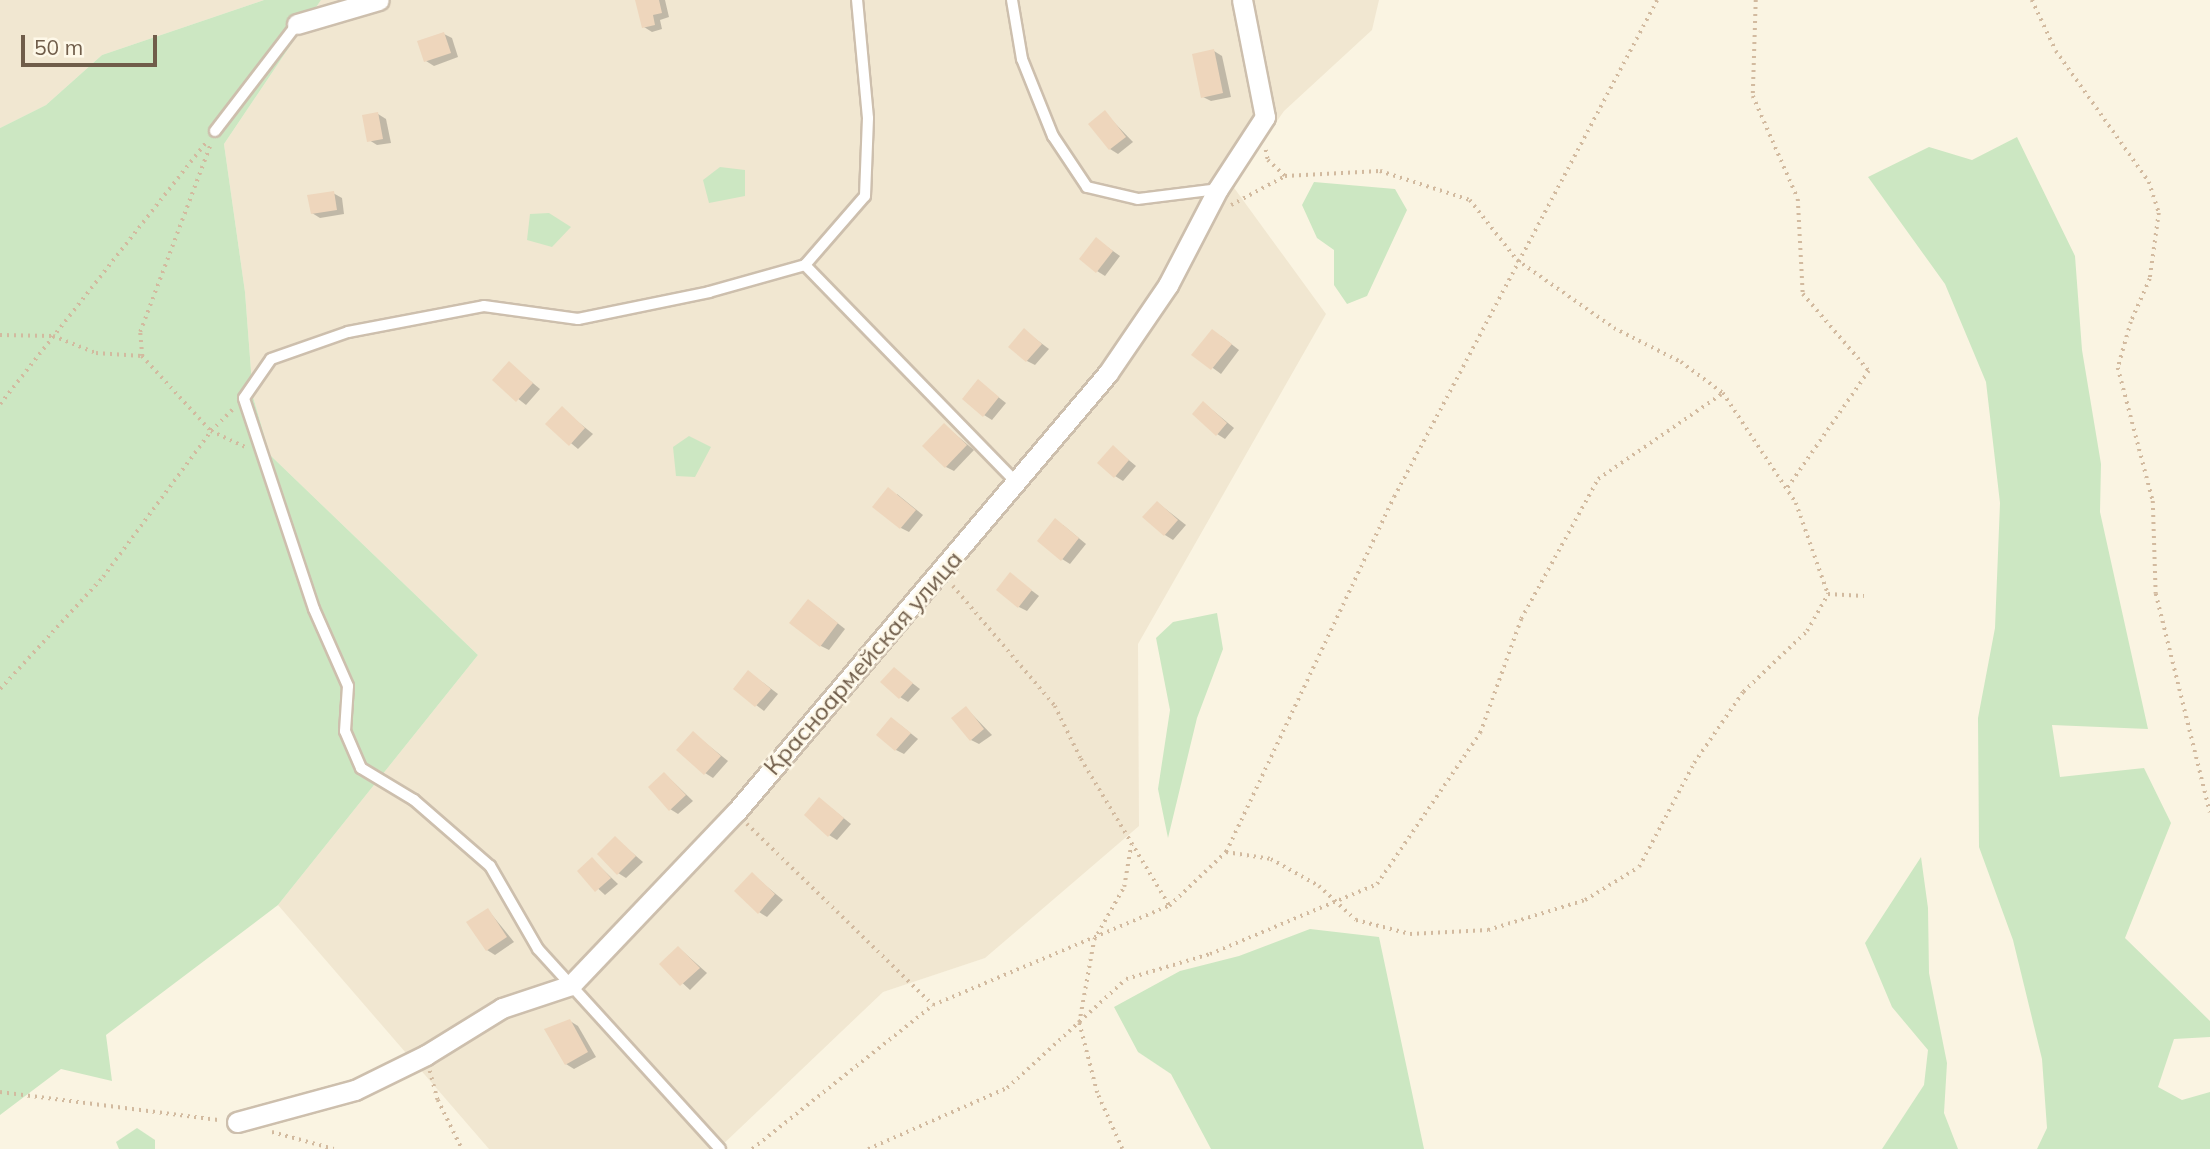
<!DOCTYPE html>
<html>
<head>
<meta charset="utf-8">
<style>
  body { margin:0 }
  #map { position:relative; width:2210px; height:1149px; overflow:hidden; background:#faf4e2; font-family:Mulish,sans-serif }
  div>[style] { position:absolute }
  .residential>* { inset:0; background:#f1e7d1 }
  .green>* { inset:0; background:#cce7c2 }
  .shadow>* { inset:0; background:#0003 }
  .building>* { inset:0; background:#eed6bc }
  .path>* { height:3.5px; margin-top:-1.75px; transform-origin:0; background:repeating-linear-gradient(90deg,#d2ba9f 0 2px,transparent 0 7px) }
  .roads { filter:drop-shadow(2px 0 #cdbfad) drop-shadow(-2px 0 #cdbfad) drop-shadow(0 2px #cdbfad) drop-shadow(0 -2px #cdbfad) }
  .service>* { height:10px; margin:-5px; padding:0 5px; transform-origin:5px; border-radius:5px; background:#fff }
  .minor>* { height:19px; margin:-9.5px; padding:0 9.5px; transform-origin:9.5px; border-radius:9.5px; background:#fff }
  span { translate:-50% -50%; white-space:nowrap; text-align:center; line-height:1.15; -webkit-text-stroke:5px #fef8e8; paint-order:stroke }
  .street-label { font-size:24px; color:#705d4a }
  .scale { position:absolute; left:21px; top:35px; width:136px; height:32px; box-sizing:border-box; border:4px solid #705d4a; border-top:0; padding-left:9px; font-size:21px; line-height:24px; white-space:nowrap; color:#705d4a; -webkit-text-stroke:5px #fef8e8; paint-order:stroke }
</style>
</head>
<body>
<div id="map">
  <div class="residential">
    <div style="clip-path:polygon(0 0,264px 0,102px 55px,46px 105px,0 128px)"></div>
    <div style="clip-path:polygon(321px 0,1379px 0,1372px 30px,1284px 111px,1232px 185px,1326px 314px,1138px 644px,1139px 826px,985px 958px,883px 992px,718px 1149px,489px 1149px,278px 905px,478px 655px,270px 455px,253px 397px,245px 292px,224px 144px)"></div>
  </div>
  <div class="green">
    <div style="clip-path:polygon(264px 0,321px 0,224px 144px,245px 292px,253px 397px,270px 455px,478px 655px,278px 905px,106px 1035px,112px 1081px,61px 1069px,0 1115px,0 128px,46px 105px,102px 55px)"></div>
    <div style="clip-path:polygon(2017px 137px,2075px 256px,2082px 350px,2101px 464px,2100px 512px,2148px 729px,2052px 725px,2060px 777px,2144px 768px,2171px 823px,2125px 938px,2210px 1021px,2210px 1037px,2174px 1039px,2158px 1087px,2182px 1100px,2210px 1092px,2210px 1149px,2037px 1149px,2047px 1128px,2042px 1059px,2013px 940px,1979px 847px,1978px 718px,1995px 628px,2000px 503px,1986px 382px,1945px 284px,1868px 177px,1929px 147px,1972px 160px)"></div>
    <div style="clip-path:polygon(720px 167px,745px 170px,745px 196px,709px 203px,703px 180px)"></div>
    <div style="clip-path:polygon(1314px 182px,1395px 189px,1407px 210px,1367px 296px,1347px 304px,1334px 285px,1334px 250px,1317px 238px,1302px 205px)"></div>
    <div style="clip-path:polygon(549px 213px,571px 227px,552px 247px,527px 240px,530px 214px)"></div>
    <div style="clip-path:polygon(689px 436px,711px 447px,695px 477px,676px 476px,673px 447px)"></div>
    <div style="clip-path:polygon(1217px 613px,1223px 649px,1197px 718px,1168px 838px,1158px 789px,1170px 710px,1156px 638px,1173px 622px)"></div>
    <div style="clip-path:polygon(1921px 857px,1928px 908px,1929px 973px,1947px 1063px,1944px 1113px,1958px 1149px,1882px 1149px,1924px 1085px,1928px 1050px,1892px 1007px,1865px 943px)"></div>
    <div style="clip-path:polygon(1310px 929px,1379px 937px,1424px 1149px,1211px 1149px,1171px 1074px,1138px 1052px,1114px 1007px,1180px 971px,1239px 956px)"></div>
    <div style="clip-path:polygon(137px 1128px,155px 1140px,155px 1149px,119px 1149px,116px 1142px)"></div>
  </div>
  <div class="shadow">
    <div style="clip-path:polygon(637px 0,665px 0,669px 17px,660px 20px,662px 29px,652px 32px,644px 27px)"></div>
    <div style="clip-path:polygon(444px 34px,452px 38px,458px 57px,434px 66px,426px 61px)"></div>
    <div style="clip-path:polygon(1214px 51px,1222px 56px,1231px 97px,1211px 101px,1203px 97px)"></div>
    <div style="clip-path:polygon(1105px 113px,1133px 142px,1118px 154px,1110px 149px)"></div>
    <div style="clip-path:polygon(378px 114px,386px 119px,391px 143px,377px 145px,369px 140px)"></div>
    <div style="clip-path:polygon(333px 193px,342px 198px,344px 214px,320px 218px,312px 213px)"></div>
    <div style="clip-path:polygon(1096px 239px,1120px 256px,1105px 276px,1097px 271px)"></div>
    <div style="clip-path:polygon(1025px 331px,1049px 349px,1035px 365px,1027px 361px)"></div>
    <div style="clip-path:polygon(1221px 336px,1239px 350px,1221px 374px,1194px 354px)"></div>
    <div style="clip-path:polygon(510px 364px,540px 389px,526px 405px,494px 380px)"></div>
    <div style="clip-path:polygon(979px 382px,1006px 403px,992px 420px,984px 415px)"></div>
    <div style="clip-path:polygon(1204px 403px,1234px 428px,1225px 439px,1217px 434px)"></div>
    <div style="clip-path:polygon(562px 409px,593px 434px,578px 449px,548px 424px)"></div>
    <div style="clip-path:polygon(944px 425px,974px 450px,954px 471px,946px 467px)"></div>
    <div style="clip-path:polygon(1113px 447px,1136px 466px,1123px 481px,1115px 476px)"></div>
    <div style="clip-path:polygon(897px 494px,923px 515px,909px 532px,901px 528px)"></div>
    <div style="clip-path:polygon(1158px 503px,1186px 525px,1173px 540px,1165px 535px)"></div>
    <div style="clip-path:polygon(1063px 525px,1086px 544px,1070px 564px,1062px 559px)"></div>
    <div style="clip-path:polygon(1011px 575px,1039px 596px,1027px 611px,1019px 607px)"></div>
    <div style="clip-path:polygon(816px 606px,845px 629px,829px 650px,821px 646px)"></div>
    <div style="clip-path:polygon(894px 669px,920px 689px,908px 702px,900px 697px)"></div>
    <div style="clip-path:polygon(749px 672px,778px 694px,764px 711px,735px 689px)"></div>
    <div style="clip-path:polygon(966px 708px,992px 735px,979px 744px,971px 740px)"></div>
    <div style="clip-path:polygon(899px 724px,918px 739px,904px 754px,896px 750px)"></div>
    <div style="clip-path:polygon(693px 733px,728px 761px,713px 778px,705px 773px)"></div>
    <div style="clip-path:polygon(665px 774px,693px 801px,678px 814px,670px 809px)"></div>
    <div style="clip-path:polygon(820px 799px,851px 824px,837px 840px,829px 835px)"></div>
    <div style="clip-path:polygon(615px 838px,643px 862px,626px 878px,618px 873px)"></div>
    <div style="clip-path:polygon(592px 859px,618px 884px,605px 895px,579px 871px)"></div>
    <div style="clip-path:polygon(752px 874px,783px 900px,767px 917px,759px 912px)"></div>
    <div style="clip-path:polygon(488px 910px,514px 942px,495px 955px,487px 950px)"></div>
    <div style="clip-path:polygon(679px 948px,707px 973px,690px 990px,662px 964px)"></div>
    <div style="clip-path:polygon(570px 1021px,578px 1026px,596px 1057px,574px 1069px,566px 1064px)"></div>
  </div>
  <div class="building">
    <div style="clip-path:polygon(635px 0,659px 0,662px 13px,653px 15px,655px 25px,642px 28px)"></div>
    <div style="clip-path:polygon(444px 32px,451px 53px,424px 62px,417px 41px)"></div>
    <div style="clip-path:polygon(1214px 49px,1223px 93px,1201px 98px,1192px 54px)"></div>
    <div style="clip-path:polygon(1105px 110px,1126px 137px,1109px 150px,1088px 124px)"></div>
    <div style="clip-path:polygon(378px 112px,383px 139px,367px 142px,362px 115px)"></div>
    <div style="clip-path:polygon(334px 191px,337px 210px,311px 214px,307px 195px)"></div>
    <div style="clip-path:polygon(1096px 237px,1113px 251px,1096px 273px,1079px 259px)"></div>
    <div style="clip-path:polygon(1024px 328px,1042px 344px,1026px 362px,1008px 347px)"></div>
    <div style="clip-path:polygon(1212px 329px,1232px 344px,1211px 370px,1191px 355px)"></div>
    <div style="clip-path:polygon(509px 361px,533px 383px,516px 402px,492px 380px)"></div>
    <div style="clip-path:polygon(978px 379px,999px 397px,983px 417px,962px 399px)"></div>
    <div style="clip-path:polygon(1203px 401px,1227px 423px,1216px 436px,1192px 414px)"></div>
    <div style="clip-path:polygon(562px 406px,585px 428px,569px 446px,545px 424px)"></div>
    <div style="clip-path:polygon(944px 423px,967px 445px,945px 468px,922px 446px)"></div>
    <div style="clip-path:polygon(1113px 445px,1129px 460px,1114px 478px,1097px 463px)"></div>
    <div style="clip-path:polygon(888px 487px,916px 510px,900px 529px,872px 507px)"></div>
    <div style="clip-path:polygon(1157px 501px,1178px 520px,1164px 536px,1142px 517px)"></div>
    <div style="clip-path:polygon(1055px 518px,1079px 538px,1061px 561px,1037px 541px)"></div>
    <div style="clip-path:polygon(1010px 572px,1032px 590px,1018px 608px,996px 590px)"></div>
    <div style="clip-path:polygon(808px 599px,838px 623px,820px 647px,789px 623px)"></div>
    <div style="clip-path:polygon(894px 667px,913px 683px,899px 699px,880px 682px)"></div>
    <div style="clip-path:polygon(748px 670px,771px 689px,755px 707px,733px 689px)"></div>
    <div style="clip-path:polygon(966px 706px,984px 729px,970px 741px,951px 718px)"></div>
    <div style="clip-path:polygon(891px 717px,911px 733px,895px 751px,876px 735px)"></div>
    <div style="clip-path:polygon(693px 731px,721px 756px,704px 775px,676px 750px)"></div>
    <div style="clip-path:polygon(664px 772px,686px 795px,669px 811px,648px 787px)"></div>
    <div style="clip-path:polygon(819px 797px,844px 818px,828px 837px,804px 815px)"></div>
    <div style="clip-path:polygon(615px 836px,636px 856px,617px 875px,597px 854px)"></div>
    <div style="clip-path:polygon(592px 857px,611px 878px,595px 892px,577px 871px)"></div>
    <div style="clip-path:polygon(752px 872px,775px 894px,758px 914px,734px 891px)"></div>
    <div style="clip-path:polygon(488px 908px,507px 937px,486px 951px,466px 922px)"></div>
    <div style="clip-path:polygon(678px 946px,700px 968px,680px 986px,659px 964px)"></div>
    <div style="clip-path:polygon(570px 1019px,588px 1052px,565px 1065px,544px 1029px)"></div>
  </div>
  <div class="path">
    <div style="left:1756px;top:0;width:96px;rotate:91.8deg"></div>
    <div style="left:1753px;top:96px;width:112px;rotate:66.4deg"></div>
    <div style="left:1798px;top:199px;width:95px;rotate:87deg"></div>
    <div style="left:1803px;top:294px;width:101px;rotate:49.4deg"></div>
    <div style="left:1869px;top:371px;width:144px;rotate:124.8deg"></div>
    <div style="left:2032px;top:0;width:56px;rotate:64.8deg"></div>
    <div style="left:2056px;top:51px;width:161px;rotate:54.6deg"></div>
    <div style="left:2149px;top:182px;width:33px;rotate:72deg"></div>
    <div style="left:2159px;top:213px;width:67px;rotate:97.8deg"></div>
    <div style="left:2150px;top:279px;width:47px;rotate:113.8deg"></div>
    <div style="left:2131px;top:322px;width:48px;rotate:105.8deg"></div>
    <div style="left:2118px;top:368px;width:138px;rotate:75.3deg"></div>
    <div style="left:2153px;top:501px;width:93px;rotate:88.2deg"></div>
    <div style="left:2156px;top:594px;width:225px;rotate:76.1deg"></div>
    <div style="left:1266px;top:150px;width:10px;rotate:79deg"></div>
    <div style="left:1268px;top:160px;width:23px;rotate:43deg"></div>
    <div style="left:1231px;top:205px;width:61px;rotate:-28.2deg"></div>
    <div style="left:1285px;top:176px;width:95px;rotate:-3deg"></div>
    <div style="left:1380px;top:171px;width:95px;rotate:17.9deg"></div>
    <div style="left:1470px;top:200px;width:76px;rotate:51.9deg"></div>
    <div style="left:1517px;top:260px;width:118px;rotate:35deg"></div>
    <div style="left:1614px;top:328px;width:75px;rotate:26.9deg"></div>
    <div style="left:1681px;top:362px;width:52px;rotate:36.4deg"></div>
    <div style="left:1723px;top:393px;width:132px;rotate:56.4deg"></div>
    <div style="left:1796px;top:503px;width:96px;rotate:70.6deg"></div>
    <div style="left:1828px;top:594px;width:36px;rotate:3deg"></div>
    <div style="left:0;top:335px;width:53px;rotate:1.1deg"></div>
    <div style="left:53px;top:336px;width:46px;rotate:21.6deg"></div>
    <div style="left:96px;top:353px;width:46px;rotate:3.7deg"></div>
    <div style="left:142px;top:356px;width:102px;rotate:47.4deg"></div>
    <div style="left:211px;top:431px;width:31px;rotate:-45deg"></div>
    <div style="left:142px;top:356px;width:24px;rotate:-95deg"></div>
    <div style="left:140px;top:332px;width:202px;rotate:-69.4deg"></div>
    <div style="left:0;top:404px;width:335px;rotate:-51.8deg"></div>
    <div style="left:953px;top:586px;width:157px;rotate:49.6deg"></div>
    <div style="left:1055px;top:706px;width:59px;rotate:63.9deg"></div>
    <div style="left:1081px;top:759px;width:170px;rotate:58.9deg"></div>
    <div style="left:0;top:689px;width:152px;rotate:-47.4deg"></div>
    <div style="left:103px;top:577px;width:182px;rotate:-53.5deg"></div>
    <div style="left:211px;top:431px;width:38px;rotate:25deg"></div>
    <div style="left:747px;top:824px;width:260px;rotate:44.2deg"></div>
    <div style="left:1226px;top:852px;width:46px;rotate:8.8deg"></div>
    <div style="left:1271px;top:859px;width:55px;rotate:29.4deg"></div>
    <div style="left:1319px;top:886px;width:50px;rotate:42.6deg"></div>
    <div style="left:1356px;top:920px;width:56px;rotate:14.5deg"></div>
    <div style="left:1410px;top:934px;width:78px;rotate:-2.9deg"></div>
    <div style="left:1488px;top:930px;width:102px;rotate:-17.2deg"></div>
    <div style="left:1585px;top:900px;width:63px;rotate:-31.4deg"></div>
    <div style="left:1639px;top:867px;width:118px;rotate:-62.1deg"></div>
    <div style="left:1694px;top:763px;width:86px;rotate:-55.4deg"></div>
    <div style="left:1743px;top:692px;width:88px;rotate:-43.6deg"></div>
    <div style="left:1807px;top:631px;width:43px;rotate:-60.4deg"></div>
    <div style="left:430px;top:1071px;width:30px;rotate:75deg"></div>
    <div style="left:438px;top:1100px;width:55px;rotate:63.9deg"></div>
    <div style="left:0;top:1092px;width:222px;rotate:7.3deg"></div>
    <div style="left:272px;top:1132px;width:64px;rotate:15.3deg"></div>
    <div style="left:752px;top:1149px;width:231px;rotate:-38.5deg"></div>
    <div style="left:933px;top:1005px;width:256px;rotate:-22.8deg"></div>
    <div style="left:1169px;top:906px;width:79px;rotate:-43.5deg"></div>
    <div style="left:1226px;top:852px;width:393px;rotate:-64.7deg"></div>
    <div style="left:1394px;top:497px;width:562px;rotate:-62.11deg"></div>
    <div style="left:868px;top:1149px;width:152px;rotate:-23.7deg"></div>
    <div style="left:1007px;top:1088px;width:161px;rotate:-42.5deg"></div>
    <div style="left:1126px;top:979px;width:88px;rotate:-16.6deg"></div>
    <div style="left:1210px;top:954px;width:181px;rotate:-22.7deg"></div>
    <div style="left:1377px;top:884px;width:183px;rotate:-55.7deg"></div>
    <div style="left:1480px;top:733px;width:121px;rotate:-70.2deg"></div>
    <div style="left:1521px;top:619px;width:160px;rotate:-61.2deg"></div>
    <div style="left:1598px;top:479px;width:152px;rotate:-34.5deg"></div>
    <div style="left:1122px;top:1149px;width:61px;rotate:-114.1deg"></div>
    <div style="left:1097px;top:1093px;width:72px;rotate:-104.4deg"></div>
    <div style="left:1079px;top:1023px;width:84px;rotate:-79.8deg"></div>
    <div style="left:1094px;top:940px;width:61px;rotate:-60.5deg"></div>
    <div style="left:1124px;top:887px;width:43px;rotate:-80.5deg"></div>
  </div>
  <div class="roads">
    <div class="service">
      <div style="left:1012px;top:0;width:60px;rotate:80.4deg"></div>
      <div style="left:1022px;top:59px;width:83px;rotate:68.1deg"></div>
      <div style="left:1053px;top:136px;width:61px;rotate:56.3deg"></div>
      <div style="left:1087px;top:187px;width:52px;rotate:13.2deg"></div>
      <div style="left:1138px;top:199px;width:81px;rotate:-7.1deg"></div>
      <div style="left:215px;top:131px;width:135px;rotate:-52.5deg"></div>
      <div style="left:805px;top:265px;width:300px;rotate:45.8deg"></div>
      <div style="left:720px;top:1149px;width:270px;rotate:-132.3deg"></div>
      <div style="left:538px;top:949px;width:96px;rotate:-120deg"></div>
      <div style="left:490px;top:866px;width:101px;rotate:-139deg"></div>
      <div style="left:414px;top:800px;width:62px;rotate:-148.9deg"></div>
      <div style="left:361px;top:768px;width:40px;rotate:-113.4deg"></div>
      <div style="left:345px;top:731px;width:45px;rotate:-86.2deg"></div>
      <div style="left:348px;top:686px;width:84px;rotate:-113.8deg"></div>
      <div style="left:314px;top:609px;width:222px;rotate:-108.4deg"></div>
      <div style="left:244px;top:398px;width:47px;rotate:-55.3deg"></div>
      <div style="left:271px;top:359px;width:82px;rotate:-19.3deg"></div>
      <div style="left:348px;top:332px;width:138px;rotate:-10.8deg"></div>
      <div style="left:484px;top:306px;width:95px;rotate:7.9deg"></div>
      <div style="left:578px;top:319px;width:134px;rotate:-11.6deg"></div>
      <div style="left:709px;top:292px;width:100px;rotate:-15.7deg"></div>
      <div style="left:805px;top:265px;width:91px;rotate:-49deg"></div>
      <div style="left:865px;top:196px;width:78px;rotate:-87.8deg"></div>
      <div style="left:868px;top:118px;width:119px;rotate:-95.3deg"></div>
    </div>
    <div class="minor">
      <div style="left:297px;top:24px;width:85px;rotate:-16.3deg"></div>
      <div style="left:237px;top:1122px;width:122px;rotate:-15.2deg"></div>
      <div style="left:355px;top:1090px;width:79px;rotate:-26.2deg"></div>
      <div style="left:426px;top:1055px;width:89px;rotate:-31.7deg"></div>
      <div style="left:502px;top:1008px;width:73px;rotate:-18.4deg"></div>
      <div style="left:571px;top:985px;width:239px;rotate:-46.4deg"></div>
      <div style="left:736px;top:812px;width:575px;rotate:-49.72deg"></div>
      <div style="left:1108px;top:373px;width:107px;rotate:-55.7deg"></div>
      <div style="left:1168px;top:285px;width:108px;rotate:-62.5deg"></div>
      <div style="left:1218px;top:189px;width:86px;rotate:-56.9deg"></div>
      <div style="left:1265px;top:117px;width:119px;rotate:-101.1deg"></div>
    </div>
  </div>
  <div class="street-label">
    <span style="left:863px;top:663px;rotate:-49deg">Красноармейская улица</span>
  </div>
  <div class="scale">50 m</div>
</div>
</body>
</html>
